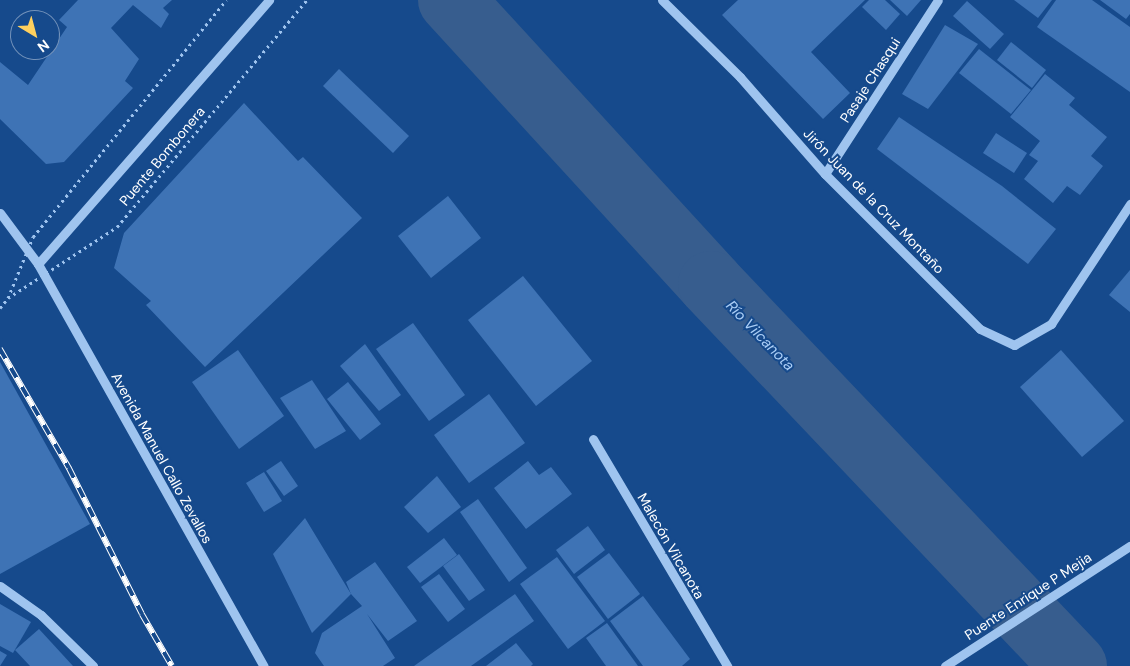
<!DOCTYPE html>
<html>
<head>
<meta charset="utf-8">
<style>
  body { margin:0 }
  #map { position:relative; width:1130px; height:666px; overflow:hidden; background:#164a8c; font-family:"DM Sans",sans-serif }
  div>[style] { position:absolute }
  .river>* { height:66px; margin:-33px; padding:0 33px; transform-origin:33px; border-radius:33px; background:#375d8e }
  .building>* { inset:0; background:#3e73b5 }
  .path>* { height:3px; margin-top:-1.5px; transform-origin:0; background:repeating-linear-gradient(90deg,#9fc4ef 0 2.5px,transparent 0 6.5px) }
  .minor>* { height:9px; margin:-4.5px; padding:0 4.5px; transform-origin:4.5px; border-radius:4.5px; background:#9fc4ef }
  .rail>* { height:5.5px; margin-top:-2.75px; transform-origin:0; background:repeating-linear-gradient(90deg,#164a8c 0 11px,#fff 0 22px); box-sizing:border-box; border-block:1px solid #fff }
  .path-bridge>* { height:3px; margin-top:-1.5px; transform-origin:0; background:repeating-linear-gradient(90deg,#9fc4ef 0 2.5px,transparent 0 6.5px) }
  span { translate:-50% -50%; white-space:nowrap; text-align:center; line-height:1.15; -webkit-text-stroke:4px #164a8c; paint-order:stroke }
  .street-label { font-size:14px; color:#fff }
  .water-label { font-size:15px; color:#abcef6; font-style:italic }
  .north { position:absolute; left:10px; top:10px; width:50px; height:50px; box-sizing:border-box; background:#164a8c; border:1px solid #7392ba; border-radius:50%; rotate:143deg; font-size:14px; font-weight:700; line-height:20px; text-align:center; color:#fff }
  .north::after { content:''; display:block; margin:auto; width:18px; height:22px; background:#ffd05e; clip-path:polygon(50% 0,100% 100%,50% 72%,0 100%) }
</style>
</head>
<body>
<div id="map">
  <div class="river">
    <div style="left:451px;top:0;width:385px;rotate:47.5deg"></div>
    <div style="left:711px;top:284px;width:527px;rotate:46.46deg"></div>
  </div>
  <div class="building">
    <div style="clip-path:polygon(78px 0,172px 0,163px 8px,169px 14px,161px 28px,133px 5px,111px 28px,139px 59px,125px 81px,133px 88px,64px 162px,46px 164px,0 119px,0 62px,28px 85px,67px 27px,59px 20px)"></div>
    <div style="clip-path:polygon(738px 0,865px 0,811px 52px,850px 93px,823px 119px,722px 15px)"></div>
    <div style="clip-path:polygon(869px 0,885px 0,900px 14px,886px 30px,862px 7px)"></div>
    <div style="clip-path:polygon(890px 0,921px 0,907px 16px)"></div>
    <div style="clip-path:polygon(1014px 0,1052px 0,1038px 18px)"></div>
    <div style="clip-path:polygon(1056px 0,1092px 0,1130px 27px,1130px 92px,1037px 27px)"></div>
    <div style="clip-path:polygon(1100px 0,1130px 0,1130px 14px,1126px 19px)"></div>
    <div style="clip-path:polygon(967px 1px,1004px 34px,990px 49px,953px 16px)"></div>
    <div style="clip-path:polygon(945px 25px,978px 44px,928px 109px,902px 94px)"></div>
    <div style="clip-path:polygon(1011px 42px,1046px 70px,1032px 88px,997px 60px)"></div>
    <div style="clip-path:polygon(979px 49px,1031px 90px,1011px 114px,959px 73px)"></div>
    <div style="clip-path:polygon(339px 69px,409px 136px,393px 153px,323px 86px)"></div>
    <div style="clip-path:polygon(1045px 74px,1075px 98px,1069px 105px,1107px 137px,1091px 156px,1103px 166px,1080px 195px,1067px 186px,1053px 203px,1024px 179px,1038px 161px,1029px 155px,1040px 141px,1010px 117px)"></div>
    <div style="clip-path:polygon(244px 103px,298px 161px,303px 157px,362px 218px,205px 367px,146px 305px,151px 301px,114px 268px,124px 233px)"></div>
    <div style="clip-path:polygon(899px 117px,1002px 186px,1056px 229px,1028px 264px,877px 149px)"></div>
    <div style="clip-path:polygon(996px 133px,1027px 153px,1014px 173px,983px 153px)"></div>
    <div style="clip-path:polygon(448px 196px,481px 238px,431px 278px,398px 236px)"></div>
    <div style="clip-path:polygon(1130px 270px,1130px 312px,1109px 295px)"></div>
    <div style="clip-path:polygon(523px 276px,592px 361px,536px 406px,468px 320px)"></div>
    <div style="clip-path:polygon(413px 323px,465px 395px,429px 421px,376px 349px)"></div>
    <div style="clip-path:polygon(365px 344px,401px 395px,379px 411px,340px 366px)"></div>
    <div style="clip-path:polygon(238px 350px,284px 416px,239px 449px,192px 382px)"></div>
    <div style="clip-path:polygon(1061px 350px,1124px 421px,1082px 457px,1020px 387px)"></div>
    <div style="clip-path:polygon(0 362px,90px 524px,0 574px)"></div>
    <div style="clip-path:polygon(312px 380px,346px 431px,315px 449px,280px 398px)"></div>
    <div style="clip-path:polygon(348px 382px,381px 424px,360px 440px,327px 399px)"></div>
    <div style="clip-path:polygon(489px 394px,525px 443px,469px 483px,434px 435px)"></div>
    <div style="clip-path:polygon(281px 461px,298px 486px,284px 496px,266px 471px)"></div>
    <div style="clip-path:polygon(528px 461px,539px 475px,551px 467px,572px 494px,526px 529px,494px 488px)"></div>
    <div style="clip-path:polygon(264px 472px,282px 501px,264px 512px,246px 483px)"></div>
    <div style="clip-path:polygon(437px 476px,461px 507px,428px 533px,404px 507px)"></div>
    <div style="clip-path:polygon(478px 499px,527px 568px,509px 582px,460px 512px)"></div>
    <div style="clip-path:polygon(305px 518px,351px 594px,346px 582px,375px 562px,417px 621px,388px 641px,367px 614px,395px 658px,383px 666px,324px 666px,315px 653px,322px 633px,362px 606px,351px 594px,312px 633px,273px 554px)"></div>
    <div style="clip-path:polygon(588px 526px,605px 550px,574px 574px,556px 550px)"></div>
    <div style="clip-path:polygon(444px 538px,457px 555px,420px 583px,407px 567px)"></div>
    <div style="clip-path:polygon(609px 553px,640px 594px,608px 619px,577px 577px)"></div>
    <div style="clip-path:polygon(459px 554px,485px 590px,469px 601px,443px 566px)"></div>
    <div style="clip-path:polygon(557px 557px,605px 621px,568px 649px,520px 584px)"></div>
    <div style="clip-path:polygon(439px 574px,465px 609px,448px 622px,421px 587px)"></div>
    <div style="clip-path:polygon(515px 594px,534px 621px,471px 666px,414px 666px)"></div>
    <div style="clip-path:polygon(643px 596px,690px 659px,682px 666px,643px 666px,610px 621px)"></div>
    <div style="clip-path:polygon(0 604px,31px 622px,13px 653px,0 646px)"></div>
    <div style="clip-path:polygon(607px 623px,638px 666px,606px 666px,586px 638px)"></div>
    <div style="clip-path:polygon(39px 629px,73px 666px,30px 666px,15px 650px)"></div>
    <div style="clip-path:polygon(516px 643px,533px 664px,531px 666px,486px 666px)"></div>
    <div style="clip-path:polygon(0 651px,7px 655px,0 666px)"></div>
  </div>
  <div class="path">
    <div style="left:0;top:308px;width:13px;rotate:-51deg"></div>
  </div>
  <div class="minor">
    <div style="left:662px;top:0;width:110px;rotate:44.6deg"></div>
    <div style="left:740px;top:77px;width:129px;rotate:48.8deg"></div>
    <div style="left:825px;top:174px;width:219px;rotate:45deg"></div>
    <div style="left:980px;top:329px;width:38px;rotate:25deg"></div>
    <div style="left:1014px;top:345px;width:43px;rotate:-29.6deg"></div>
    <div style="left:1051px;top:324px;width:144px;rotate:-56.6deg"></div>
    <div style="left:825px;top:174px;width:207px;rotate:-57deg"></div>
    <div style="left:0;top:213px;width:64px;rotate:53.3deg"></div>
    <div style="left:38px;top:264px;width:461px;rotate:60.7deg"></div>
    <div style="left:38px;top:264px;width:351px;rotate:-48.8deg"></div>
    <div style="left:593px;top:439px;width:264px;rotate:59.4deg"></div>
    <div style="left:0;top:586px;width:50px;rotate:35.3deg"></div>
    <div style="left:41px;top:615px;width:73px;rotate:44.4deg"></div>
    <div style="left:945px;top:666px;width:221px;rotate:-33deg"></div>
  </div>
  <div class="rail">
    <div style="left:0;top:349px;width:138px;rotate:59.9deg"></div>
    <div style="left:69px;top:468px;width:163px;rotate:63.4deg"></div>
    <div style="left:142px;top:614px;width:60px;rotate:60deg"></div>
  </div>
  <div class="path-bridge">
    <div style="left:8px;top:298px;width:130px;rotate:-33.1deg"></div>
    <div style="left:117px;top:227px;width:296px;rotate:-50.1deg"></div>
    <div style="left:8px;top:298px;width:66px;rotate:-67.7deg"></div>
    <div style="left:33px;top:237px;width:306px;rotate:-50.8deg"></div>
  </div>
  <div class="street-label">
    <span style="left:870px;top:80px;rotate:-57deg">Pasaje Chasqui</span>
    <span style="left:162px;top:156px;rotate:-50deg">Puente Bombonera</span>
    <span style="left:874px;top:201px;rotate:46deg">Jirón Juan de la Cruz Montaño</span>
    <span style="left:162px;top:458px;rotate:61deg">Avenida Manuel Callo Zevallos</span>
    <span style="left:671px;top:546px;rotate:60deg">Malecón Vilcanota</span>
    <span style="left:1028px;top:596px;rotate:-33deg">Puente Enrique P Mejia</span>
  </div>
  <div class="water-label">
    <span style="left:760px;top:336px;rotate:46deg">Río Vilcanota</span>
  </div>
  <div class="north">N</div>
</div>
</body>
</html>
